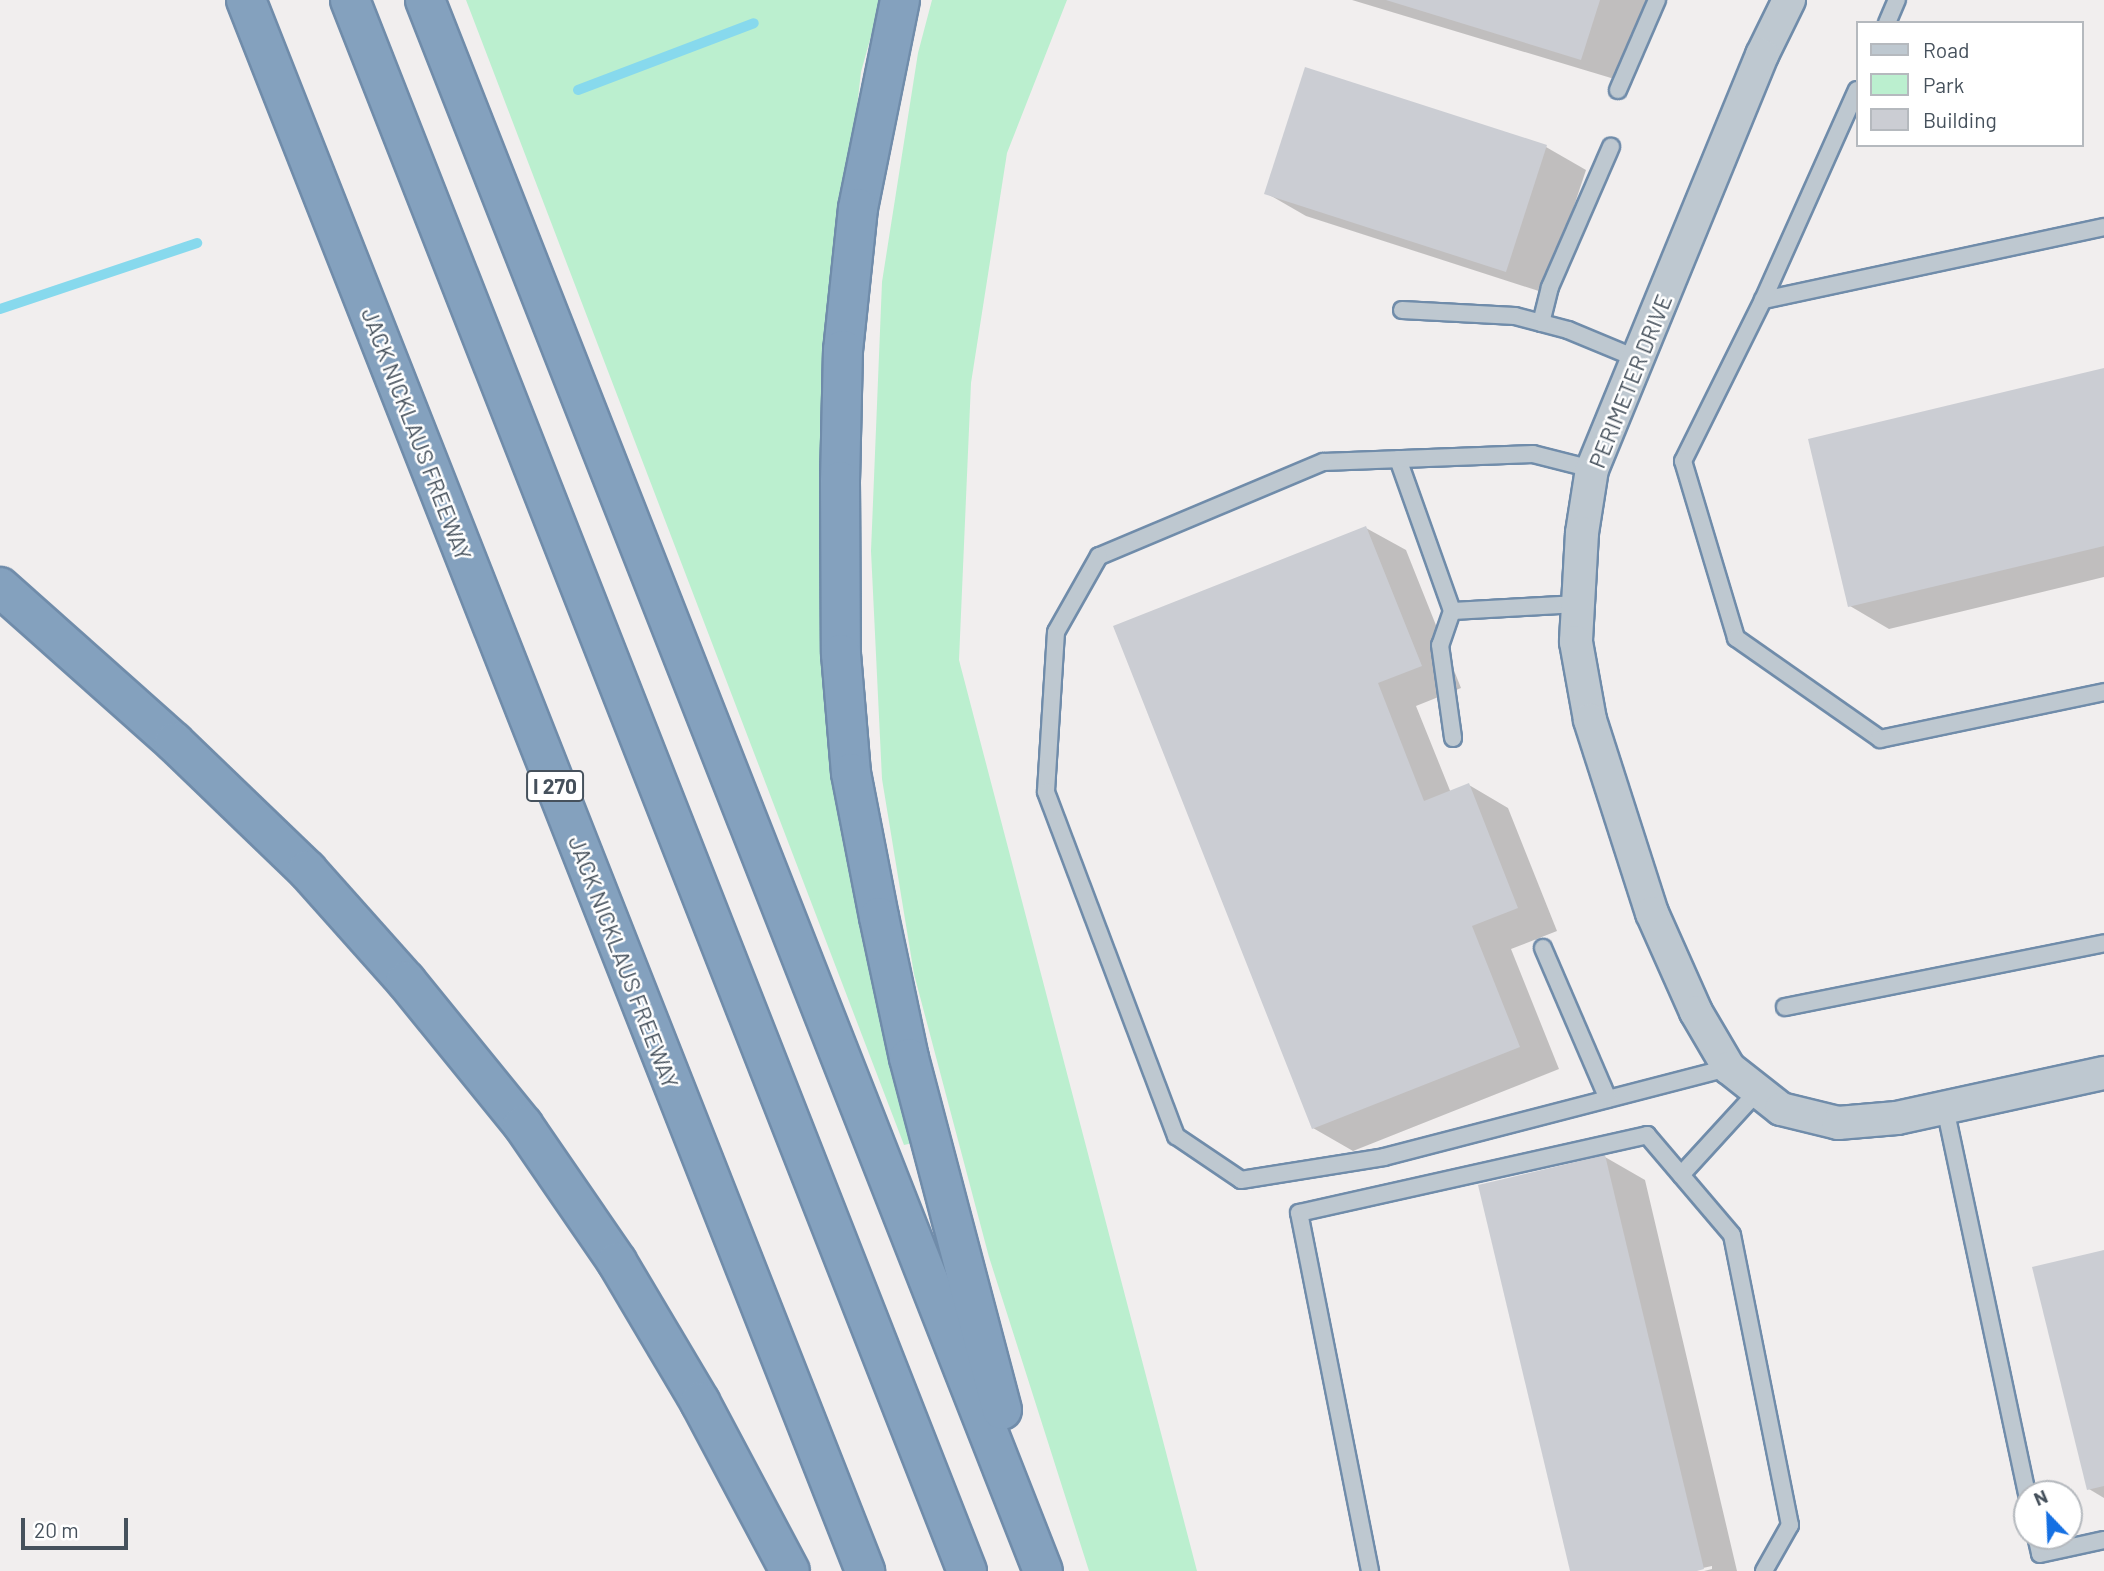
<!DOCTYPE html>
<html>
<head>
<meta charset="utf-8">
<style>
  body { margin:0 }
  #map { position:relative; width:2104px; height:1571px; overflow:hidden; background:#f1eeee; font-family:Barlow,sans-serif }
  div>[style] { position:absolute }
  .green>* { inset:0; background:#bbefcf }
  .shadow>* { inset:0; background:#0003 }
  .stream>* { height:10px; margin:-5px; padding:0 5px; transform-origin:5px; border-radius:5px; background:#87d9ed }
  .building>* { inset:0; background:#cbcdd3 }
  .roads { filter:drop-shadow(2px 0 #708caa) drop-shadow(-2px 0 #708caa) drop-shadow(0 2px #708caa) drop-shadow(0 -2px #708caa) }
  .service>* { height:16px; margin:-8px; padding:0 8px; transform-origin:8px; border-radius:8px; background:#bec8d0 }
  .minor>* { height:32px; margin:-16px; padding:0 16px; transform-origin:16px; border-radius:16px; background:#bec8d0 }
  .motorway>* { height:38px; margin:-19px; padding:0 19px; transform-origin:19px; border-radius:19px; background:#84a1be }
  span { translate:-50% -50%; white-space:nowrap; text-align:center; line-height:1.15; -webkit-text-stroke:5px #fff; paint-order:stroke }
  .shield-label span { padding:2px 5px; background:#fff; border:2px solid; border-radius:5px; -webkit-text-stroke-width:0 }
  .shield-label { font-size:21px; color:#46515c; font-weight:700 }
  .street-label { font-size:23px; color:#46515c }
  .legend { position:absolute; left:1856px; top:21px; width:228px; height:126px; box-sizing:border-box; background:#fff; border:2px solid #b5b9be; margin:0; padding:9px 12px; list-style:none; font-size:21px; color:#46515c }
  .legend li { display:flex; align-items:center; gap:14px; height:35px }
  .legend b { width:35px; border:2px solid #b5b9be }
  .north { position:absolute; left:2013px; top:1480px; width:70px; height:70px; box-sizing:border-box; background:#fff; border:2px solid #b5b9be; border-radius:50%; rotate:337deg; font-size:19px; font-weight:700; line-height:28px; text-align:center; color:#46515c }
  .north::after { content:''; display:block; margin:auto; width:24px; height:32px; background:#1570e3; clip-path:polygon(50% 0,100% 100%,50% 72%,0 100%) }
  .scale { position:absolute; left:21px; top:1518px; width:107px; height:32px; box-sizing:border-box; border:4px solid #46515c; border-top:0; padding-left:9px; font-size:21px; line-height:24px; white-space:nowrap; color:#46515c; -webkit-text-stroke:5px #fff; paint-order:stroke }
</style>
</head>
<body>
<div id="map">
  <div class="green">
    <div style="clip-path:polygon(466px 0,881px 0,861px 72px,829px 350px,822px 572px,917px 1142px,904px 1145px)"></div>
    <div style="clip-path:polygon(932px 0,1067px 0,1007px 153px,971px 383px,959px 660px,1197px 1571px,1089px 1571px,989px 1257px,914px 974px,882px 779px,871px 551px,882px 282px,918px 53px)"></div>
  </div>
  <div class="shadow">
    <div style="clip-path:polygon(1352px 0,1646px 0,1621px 81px)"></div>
    <div style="clip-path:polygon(1546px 147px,1586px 170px,1545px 293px,1306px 216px,1266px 193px)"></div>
    <div style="clip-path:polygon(2104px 370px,2104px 577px,1889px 629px,1850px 606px)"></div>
    <div style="clip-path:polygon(1366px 528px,1406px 550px,1461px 688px,1416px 706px,1451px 793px,1469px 785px,1508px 808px,1557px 931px,1511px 949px,1559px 1069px,1353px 1151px,1313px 1128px)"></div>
    <div style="clip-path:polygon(1605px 1157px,1645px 1180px,1737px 1571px,1704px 1571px,1712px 1569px,1712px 1566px,1689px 1571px,1572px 1571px)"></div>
    <div style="clip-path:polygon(2104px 1252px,2104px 1498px,2089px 1489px)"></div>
  </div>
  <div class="stream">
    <div style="left:578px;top:90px;width:188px;rotate:-20.8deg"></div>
    <div style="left:0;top:309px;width:208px;rotate:-18.5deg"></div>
  </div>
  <div class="building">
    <div style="clip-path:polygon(1386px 0,1600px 0,1581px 60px)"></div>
    <div style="clip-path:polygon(1305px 67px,1547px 145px,1506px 272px,1264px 194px)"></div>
    <div style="clip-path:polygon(2104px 368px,2104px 546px,1848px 607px,1808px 439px)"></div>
    <div style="clip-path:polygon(1366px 526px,1422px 666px,1378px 683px,1424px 801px,1469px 783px,1518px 908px,1472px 926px,1520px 1047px,1312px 1129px,1113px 626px)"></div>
    <div style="clip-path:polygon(1605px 1155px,1704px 1569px,1697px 1571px,1570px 1571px,1478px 1185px)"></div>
    <div style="clip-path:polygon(2104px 1250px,2104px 1486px,2087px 1490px,2032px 1267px)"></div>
  </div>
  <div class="roads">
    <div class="service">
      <div style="left:1887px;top:23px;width:25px;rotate:-67deg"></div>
      <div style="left:1618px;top:90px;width:98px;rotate:-66.6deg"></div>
      <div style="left:2104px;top:227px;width:349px;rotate:167.9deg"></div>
      <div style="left:1763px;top:300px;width:180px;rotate:116.4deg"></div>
      <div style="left:1683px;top:461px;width:185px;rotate:73.3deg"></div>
      <div style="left:1736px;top:638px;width:176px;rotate:35deg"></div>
      <div style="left:1880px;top:739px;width:229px;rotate:-11.8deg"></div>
      <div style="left:1763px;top:300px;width:230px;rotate:-65.9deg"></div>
      <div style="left:1402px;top:310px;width:113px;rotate:3deg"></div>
      <div style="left:1515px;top:316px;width:55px;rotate:14.8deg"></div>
      <div style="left:1568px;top:330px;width:76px;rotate:22.5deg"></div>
      <div style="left:1541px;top:323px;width:37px;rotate:-76deg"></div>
      <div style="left:1550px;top:287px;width:153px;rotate:-66.5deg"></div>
      <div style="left:1398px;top:459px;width:161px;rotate:70.4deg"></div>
      <div style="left:1452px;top:611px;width:36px;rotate:109deg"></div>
      <div style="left:1440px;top:645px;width:94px;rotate:82deg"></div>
      <div style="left:1592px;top:469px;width:61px;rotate:-165.7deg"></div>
      <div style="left:1533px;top:454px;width:210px;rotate:177.8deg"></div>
      <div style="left:1323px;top:462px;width:243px;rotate:157.2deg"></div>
      <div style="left:1099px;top:556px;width:87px;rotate:119.5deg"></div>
      <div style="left:1056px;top:632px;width:160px;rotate:93.6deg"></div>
      <div style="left:1046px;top:792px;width:368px;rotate:69.3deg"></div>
      <div style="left:1176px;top:1136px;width:78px;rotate:34.1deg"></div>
      <div style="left:1241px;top:1180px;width:145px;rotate:-9.1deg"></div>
      <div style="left:1384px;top:1157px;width:356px;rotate:-14.5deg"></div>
      <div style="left:1452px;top:611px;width:127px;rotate:-3.2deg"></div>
      <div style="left:1543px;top:948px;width:164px;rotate:66.7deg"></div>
      <div style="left:1785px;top:1007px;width:325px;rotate:-11.3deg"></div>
      <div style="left:1945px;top:1108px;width:395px;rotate:78deg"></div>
      <div style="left:1681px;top:1175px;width:114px;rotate:-47.5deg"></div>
      <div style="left:2036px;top:1536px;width:18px;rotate:77deg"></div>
      <div style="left:2040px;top:1554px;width:66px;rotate:-12.3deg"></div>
      <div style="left:1370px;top:1571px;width:365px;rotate:-101.2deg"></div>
      <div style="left:1299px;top:1213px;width:357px;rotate:-12.6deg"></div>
      <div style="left:1647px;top:1135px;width:131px;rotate:49.6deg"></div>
      <div style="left:1732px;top:1235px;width:296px;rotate:78.7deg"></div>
      <div style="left:1790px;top:1525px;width:53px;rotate:119.5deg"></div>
    </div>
    <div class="minor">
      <div style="left:1789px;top:0;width:61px;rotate:116.1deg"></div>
      <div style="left:1762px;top:55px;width:448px;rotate:112.3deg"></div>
      <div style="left:1592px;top:469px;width:65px;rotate:98.9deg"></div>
      <div style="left:1582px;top:533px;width:109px;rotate:93.2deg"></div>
      <div style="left:1576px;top:642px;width:79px;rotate:79.8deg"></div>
      <div style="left:1590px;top:720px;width:203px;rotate:72.2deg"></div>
      <div style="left:1652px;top:913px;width:108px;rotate:66deg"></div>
      <div style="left:1696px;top:1012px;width:65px;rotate:59.5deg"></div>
      <div style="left:1729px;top:1068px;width:66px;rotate:38.3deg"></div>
      <div style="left:1781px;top:1109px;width:59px;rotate:13.8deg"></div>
      <div style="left:1838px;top:1123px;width:59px;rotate:-4.8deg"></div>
      <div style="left:1897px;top:1118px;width:212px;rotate:-12.3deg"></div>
    </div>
    <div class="motorway">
      <div style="left:246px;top:0;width:1689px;rotate:68.49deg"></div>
      <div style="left:350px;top:0;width:1688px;rotate:68.56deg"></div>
      <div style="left:425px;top:0;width:1688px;rotate:68.53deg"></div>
      <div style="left:900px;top:0;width:212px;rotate:101.4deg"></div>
      <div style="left:858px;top:208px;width:143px;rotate:96deg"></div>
      <div style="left:843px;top:350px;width:131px;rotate:91.3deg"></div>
      <div style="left:840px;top:481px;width:173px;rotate:89.7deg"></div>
      <div style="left:841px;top:654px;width:119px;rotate:85.2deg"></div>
      <div style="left:851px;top:773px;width:147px;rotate:79deg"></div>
      <div style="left:879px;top:917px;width:144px;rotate:78deg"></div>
      <div style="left:909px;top:1058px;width:364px;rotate:75.2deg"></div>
      <div style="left:0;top:587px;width:233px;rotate:41.7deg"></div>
      <div style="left:174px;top:742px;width:185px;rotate:43.9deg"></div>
      <div style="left:307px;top:870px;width:149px;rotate:48.3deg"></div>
      <div style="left:406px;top:981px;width:186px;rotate:50.9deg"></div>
      <div style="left:523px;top:1125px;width:166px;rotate:55.5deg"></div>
      <div style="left:617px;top:1262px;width:163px;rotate:59.3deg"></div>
      <div style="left:700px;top:1402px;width:191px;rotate:62deg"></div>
    </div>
  </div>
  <div class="shield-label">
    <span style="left:555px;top:786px">I 270</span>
  </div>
  <div class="street-label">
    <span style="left:1630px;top:381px;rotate:-68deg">PERIMETER DRIVE</span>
    <span style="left:417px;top:434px;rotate:69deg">JACK NICKLAUS FREEWAY</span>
    <span style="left:624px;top:962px;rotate:69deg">JACK NICKLAUS FREEWAY</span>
  </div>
  <ul class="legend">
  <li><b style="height:9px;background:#bec8d0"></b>Road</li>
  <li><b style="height:19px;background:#bbefcf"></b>Park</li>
  <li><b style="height:19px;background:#cbcdd3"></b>Building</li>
  </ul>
  <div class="north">N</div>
  <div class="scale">20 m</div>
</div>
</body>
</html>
